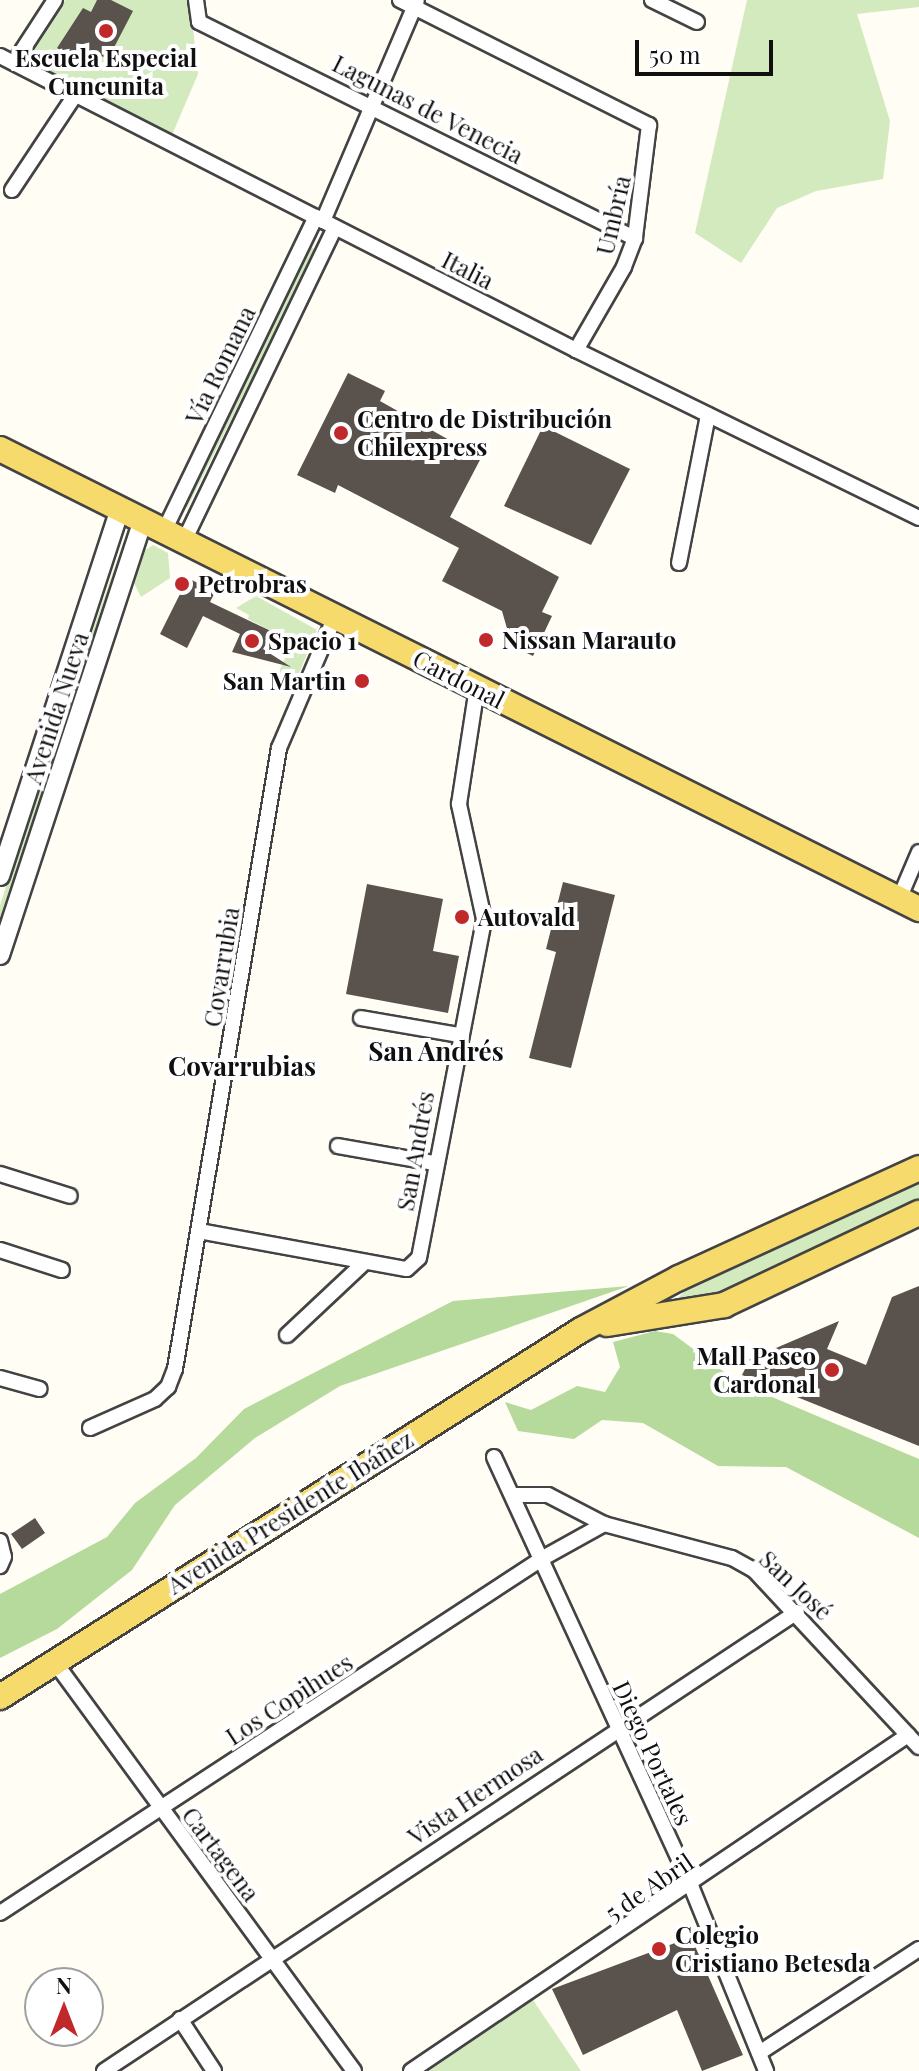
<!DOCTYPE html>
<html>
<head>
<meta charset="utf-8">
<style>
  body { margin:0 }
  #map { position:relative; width:919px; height:2071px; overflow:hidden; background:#fffdf4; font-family:"Playfair Display",serif }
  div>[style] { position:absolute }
  .green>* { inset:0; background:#d2eabd }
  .forest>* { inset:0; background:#b6da9c }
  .building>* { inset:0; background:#59524d }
  .roads { filter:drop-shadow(2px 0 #434343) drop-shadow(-2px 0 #434343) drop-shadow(0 2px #434343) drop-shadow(0 -2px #434343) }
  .minor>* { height:14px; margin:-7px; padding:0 7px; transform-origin:7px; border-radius:7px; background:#fff }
  .tertiary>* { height:18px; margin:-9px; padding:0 9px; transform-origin:9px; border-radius:9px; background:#fff }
  .primary>* { height:24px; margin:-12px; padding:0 12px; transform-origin:12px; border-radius:12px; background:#f6da6c }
  .dots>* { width:22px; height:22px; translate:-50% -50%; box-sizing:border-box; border:4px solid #fff; border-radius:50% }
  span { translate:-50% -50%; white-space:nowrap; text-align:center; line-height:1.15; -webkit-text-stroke:8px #fff; paint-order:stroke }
  .poi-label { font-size:24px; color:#101010; font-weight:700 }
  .left { translate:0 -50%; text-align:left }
  .right { translate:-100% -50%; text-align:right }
  .street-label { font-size:24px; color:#101010 }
  .neighbourhood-label { font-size:26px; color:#101010; font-weight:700 }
  .north { position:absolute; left:24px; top:1967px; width:80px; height:80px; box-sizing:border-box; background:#fff; border:2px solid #9f9f9f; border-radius:50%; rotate:0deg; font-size:22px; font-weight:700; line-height:32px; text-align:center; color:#101010 }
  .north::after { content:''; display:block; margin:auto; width:28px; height:36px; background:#c0282a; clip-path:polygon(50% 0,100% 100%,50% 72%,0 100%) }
  .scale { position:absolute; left:635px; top:40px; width:138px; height:36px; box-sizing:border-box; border:4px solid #101010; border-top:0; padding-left:10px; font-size:24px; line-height:28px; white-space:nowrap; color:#101010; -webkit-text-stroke:6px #fff; paint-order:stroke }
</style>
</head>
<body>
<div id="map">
  <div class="green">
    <div style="clip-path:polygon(65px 0,190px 0,198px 74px,172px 135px,26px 61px)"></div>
    <div style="clip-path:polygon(747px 0,919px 0,919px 7px,857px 14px,890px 121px,883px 179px,816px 191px,777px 208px,741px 263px,695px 233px)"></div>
    <div style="clip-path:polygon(311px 247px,316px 250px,187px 508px,185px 505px)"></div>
    <div style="clip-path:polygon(124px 540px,126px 542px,68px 718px,64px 714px)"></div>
    <div style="clip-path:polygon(153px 545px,168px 553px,170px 578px,141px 597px,132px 579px,141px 553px)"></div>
    <div style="clip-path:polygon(256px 596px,317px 630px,295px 683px,275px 680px,293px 642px,248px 619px,249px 615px,236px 608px)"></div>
    <div style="clip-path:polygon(59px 740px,59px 743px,0 922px,0 905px,53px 743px)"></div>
    <div style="clip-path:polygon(919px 1183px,919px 1204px,713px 1298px,673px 1302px,693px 1284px)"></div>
    <div style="clip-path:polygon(533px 2000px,581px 2071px,429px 2071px,520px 2009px)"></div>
  </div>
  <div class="forest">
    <div style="clip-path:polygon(629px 1286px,340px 1386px,255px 1438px,175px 1505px,132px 1570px,57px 1629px,0 1658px,0 1594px,107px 1537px,135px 1503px,196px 1458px,244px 1409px,453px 1301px)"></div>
    <div style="clip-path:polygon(655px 1331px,673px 1334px,739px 1383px,919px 1459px,919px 1538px,786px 1467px,718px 1466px,643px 1423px,602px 1420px,574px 1439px,518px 1431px,505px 1402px,531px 1410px,577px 1386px,605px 1392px,620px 1367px,613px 1342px)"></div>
  </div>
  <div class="building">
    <div style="clip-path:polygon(97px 0,111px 0,133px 11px,108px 59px,99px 55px,91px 70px,57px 48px,83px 8px,91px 12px)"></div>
    <div style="clip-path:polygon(348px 373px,385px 391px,380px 401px,481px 458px,450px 517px,559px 577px,542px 612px,552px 616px,533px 656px,512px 646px,502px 611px,442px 581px,459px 548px,338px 485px,335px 493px,297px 475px)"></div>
    <div style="clip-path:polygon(543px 426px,630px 469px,591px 545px,504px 506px)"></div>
    <div style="clip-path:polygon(188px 578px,215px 592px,210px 602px,273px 632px,263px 649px,291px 667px,232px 652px,240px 634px,203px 616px,187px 648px,160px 634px)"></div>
    <div style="clip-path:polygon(563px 882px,615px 895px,571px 1068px,529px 1058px,556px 952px,546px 949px)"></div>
    <div style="clip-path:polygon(367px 884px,443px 899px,433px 951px,459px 956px,448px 1013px,346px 994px)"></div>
    <div style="clip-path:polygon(919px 1286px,919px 1446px,742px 1375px,750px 1359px,839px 1321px,827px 1349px,866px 1365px,892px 1297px)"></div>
    <div style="clip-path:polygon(35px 1518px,45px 1533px,22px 1549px,11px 1534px)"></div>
    <div style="clip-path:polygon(691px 1937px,743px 2055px,702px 2071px,677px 2010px,583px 2055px,552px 1989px)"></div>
  </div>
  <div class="roads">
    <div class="minor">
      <div style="left:196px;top:0;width:22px;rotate:82deg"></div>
      <div style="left:199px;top:22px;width:487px;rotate:26.4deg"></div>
      <div style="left:400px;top:0;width:279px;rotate:26.7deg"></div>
      <div style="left:649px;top:125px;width:114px;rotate:97.1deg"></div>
      <div style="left:635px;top:238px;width:31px;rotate:111deg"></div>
      <div style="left:624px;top:267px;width:96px;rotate:120deg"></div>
      <div style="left:652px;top:0;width:50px;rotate:26.1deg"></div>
      <div style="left:0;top:56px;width:647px;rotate:27.04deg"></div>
      <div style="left:576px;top:350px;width:382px;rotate:26.1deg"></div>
      <div style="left:14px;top:63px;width:75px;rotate:-56.9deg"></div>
      <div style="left:12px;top:190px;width:114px;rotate:-56.4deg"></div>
      <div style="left:323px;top:221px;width:239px;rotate:-66.9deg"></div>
      <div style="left:164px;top:531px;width:349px;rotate:-64.2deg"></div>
      <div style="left:184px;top:541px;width:348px;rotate:-64.3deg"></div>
      <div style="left:679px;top:563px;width:151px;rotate:-78.9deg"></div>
      <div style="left:899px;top:899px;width:51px;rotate:-66.9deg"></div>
      <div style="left:361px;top:1018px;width:99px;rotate:9.8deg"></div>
      <div style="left:338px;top:1146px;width:97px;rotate:10deg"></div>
      <div style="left:0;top:1174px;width:73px;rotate:17.4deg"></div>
      <div style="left:199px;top:1231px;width:211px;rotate:10.4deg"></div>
      <div style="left:407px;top:1269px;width:16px;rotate:-43deg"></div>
      <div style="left:419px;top:1258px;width:345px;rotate:-79.1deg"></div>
      <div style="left:484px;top:919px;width:118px;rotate:-102.3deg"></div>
      <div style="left:459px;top:804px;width:117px;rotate:-81.2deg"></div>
      <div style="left:0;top:1250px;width:65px;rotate:17.9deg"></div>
      <div style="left:287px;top:1335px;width:105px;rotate:-43.1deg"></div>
      <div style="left:0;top:1378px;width:41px;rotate:15.4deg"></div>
      <div style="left:90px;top:1428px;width:71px;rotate:-24deg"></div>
      <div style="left:155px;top:1399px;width:18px;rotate:-43deg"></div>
      <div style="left:168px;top:1387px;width:19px;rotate:-69deg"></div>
      <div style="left:175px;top:1369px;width:630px;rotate:-80.49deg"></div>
      <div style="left:279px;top:748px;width:142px;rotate:-66.9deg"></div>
      <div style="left:494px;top:1457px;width:472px;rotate:65.3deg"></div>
      <div style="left:691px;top:1886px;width:200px;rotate:67.9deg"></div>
      <div style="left:513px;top:1495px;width:35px"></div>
      <div style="left:548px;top:1495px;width:63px;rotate:27.4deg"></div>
      <div style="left:604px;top:1524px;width:132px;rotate:14.9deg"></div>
      <div style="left:732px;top:1558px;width:25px;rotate:29deg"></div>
      <div style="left:754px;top:1570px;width:242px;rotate:47deg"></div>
      <div style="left:0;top:1541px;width:16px;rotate:76deg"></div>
      <div style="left:4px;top:1557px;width:10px;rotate:114deg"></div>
      <div style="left:54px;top:1661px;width:508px;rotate:53.81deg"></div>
      <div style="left:0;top:1913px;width:649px;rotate:-33.18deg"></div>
      <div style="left:543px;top:1558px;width:70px;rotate:-29.1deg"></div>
      <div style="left:180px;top:2019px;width:62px;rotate:56.8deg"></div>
      <div style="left:759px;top:2053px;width:191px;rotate:-33deg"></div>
      <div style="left:104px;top:2071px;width:831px;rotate:-33.52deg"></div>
      <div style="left:411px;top:2071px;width:600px;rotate:-34.06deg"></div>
    </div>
    <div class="tertiary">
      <div style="left:0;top:876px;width:386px;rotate:-71.9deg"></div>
      <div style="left:0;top:955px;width:457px;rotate:-71.8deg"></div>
    </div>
    <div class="primary">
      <div style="left:0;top:449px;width:1028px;rotate:26.59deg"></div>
      <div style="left:607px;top:1324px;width:119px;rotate:-9.2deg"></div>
      <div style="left:724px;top:1305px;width:216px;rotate:-25.3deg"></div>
      <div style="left:0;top:1697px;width:687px;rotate:-32.28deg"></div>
      <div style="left:581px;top:1330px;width:111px;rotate:-28deg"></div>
      <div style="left:679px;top:1278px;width:264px;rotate:-24.6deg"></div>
    </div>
  </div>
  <div class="dots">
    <div style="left:106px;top:31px;background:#c0282a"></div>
    <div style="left:341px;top:433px;background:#c0282a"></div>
    <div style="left:182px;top:584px;background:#c0282a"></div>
    <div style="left:486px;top:640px;background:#c0282a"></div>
    <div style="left:252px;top:641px;background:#c0282a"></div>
    <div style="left:362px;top:681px;background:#c0282a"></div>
    <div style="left:462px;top:917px;background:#c0282a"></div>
    <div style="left:832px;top:1370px;background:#c0282a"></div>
    <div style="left:659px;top:1949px;background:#c0282a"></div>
  </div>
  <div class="poi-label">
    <span style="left:106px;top:72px">Escuela Especial<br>Cuncunita</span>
    <span class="left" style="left:357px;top:433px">Centro de Distribución<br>Chilexpress</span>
    <span class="left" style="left:198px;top:584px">Petrobras</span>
    <span class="left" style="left:502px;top:640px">Nissan Marauto</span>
    <span class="left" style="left:268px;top:641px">Spacio 1</span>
    <span class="right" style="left:346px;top:681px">San Martin</span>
    <span class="left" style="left:478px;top:917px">Autovald</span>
    <span class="right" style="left:816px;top:1370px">Mall Paseo<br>Cardonal</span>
    <span class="left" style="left:675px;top:1949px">Colegio<br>Cristiano Betesda</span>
  </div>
  <div class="street-label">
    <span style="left:428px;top:109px;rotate:27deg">Lagunas de Venecia</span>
    <span style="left:613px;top:215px;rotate:-77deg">Umbría</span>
    <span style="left:468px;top:270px;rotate:27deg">Italia</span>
    <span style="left:220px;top:365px;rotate:-64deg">Vía Romana</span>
    <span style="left:459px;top:679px;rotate:27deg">Cardonal</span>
    <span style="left:56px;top:708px;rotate:-72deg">Avenida Nueva</span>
    <span style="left:221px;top:967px;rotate:-81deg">Covarrubia</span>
    <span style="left:415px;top:1151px;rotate:-80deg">San Andrés</span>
    <span style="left:290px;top:1512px;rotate:-32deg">Avenida Presidente Ibáñez</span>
    <span style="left:796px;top:1585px;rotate:43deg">San José</span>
    <span style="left:289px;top:1699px;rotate:-33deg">Los Copihues</span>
    <span style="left:653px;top:1753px;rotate:65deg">Diego Portales</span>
    <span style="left:475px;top:1795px;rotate:-34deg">Vista Hermosa</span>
    <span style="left:221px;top:1854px;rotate:53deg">Cartagena</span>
    <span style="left:649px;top:1887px;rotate:-34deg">5 de Abril</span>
  </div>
  <div class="neighbourhood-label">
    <span style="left:436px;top:1051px">San Andrés</span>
    <span style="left:242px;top:1066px">Covarrubias</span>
  </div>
  <div class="north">N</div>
  <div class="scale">50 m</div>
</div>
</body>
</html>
